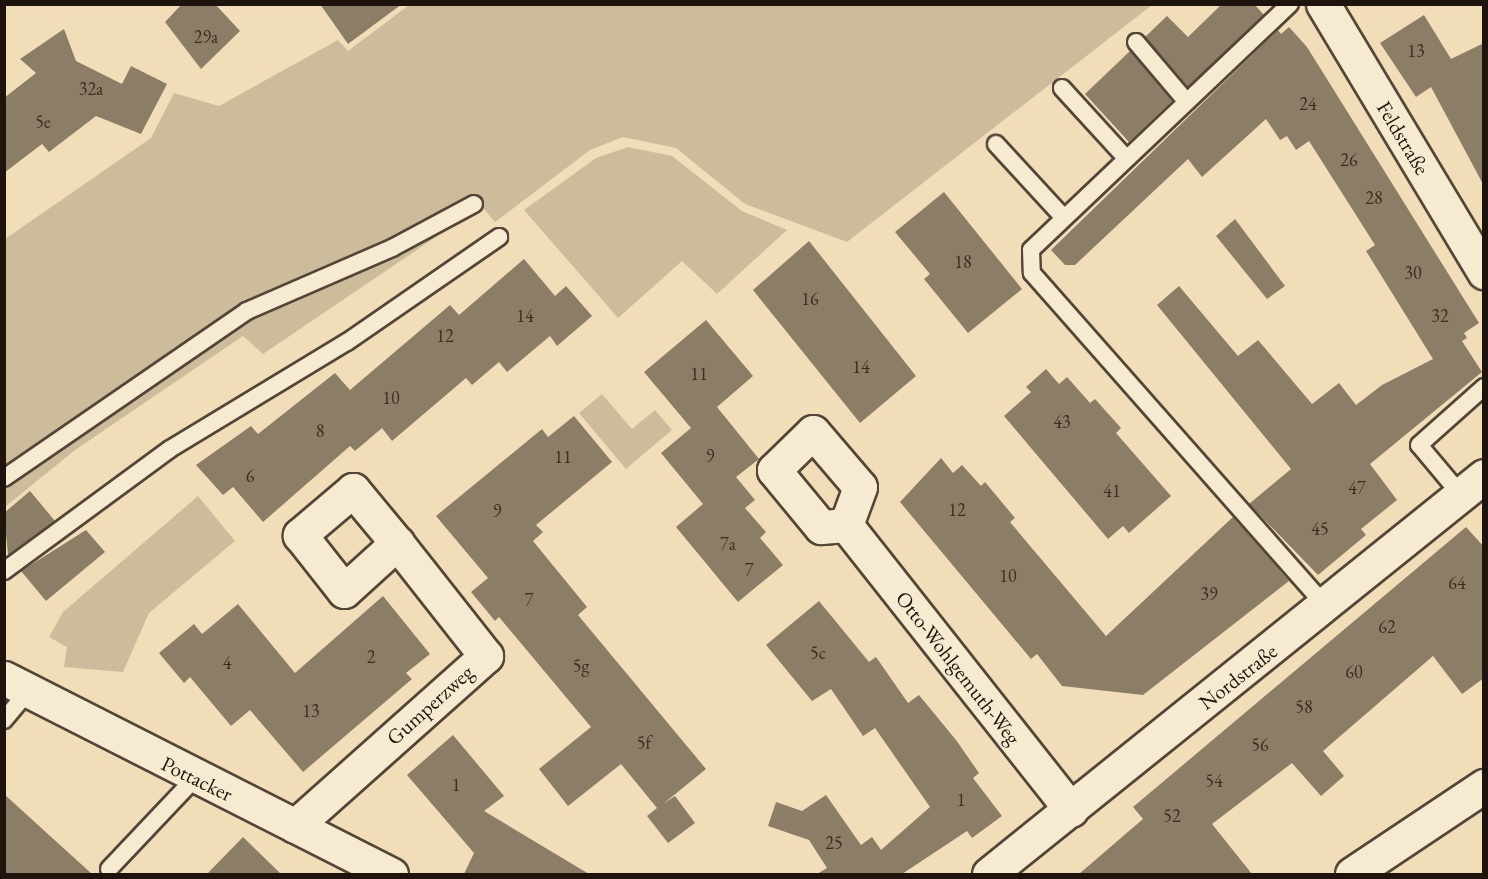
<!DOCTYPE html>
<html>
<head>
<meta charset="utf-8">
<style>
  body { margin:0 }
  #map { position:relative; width:1488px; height:879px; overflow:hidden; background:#f1deb8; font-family:"EB Garamond",serif }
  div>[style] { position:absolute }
  .green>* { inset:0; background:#cdbc9b }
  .building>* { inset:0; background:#8c7d66 }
  .roads { filter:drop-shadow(2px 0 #534638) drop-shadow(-2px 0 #534638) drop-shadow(0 2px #534638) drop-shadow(0 -2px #534638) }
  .lane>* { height:16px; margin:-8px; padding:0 8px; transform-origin:8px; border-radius:8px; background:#f6ead1 }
  .street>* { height:33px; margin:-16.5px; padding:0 16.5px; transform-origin:16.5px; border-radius:16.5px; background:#f6ead1 }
  .secondary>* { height:33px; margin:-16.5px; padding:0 16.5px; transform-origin:16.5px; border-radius:16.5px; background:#f6ead1 }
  span { translate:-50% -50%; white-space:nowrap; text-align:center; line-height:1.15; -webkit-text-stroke:4.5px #f6ead1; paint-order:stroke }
  .number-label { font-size:18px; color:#3a2e23 }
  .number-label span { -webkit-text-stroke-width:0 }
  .street-label { font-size:21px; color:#1e140d }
  .frame { position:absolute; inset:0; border:6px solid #1e140d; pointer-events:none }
</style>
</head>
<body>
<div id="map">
  <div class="green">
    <div style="clip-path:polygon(409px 5px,1152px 5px,847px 242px,745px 204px,676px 148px,623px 137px,590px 150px,495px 222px,483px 208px,467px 216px,263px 354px,243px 336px,75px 450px,5px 507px,5px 239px,151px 138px,174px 93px,219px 106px,338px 40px,348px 51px)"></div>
    <div style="clip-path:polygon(628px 147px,672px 156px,742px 211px,787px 230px,717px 294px,682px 261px,618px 318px,524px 210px,596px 158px)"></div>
    <div style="clip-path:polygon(602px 394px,632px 429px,655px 410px,672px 430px,626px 469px,579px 413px)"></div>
    <div style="clip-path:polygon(198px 496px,235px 541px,149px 613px,123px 672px,64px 667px,67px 647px,49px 637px,63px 612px)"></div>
  </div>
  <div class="building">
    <div style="clip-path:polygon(182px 4px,215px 4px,240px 31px,201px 69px,165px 22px)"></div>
    <div style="clip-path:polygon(320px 4px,402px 4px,348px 44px)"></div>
    <div style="clip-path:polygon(1222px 4px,1254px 4px,1264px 15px,1188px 87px,1145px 37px,1167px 16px,1188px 37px)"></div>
    <div style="clip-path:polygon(1424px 15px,1451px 59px,1484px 43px,1484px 186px,1431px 87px,1416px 97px,1380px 43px)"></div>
    <div style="clip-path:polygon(1289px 27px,1307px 47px,1479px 323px,1464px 333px,1467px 338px,1462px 341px,1482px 372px,1370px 464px,1397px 500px,1361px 529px,1366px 535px,1318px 575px,1249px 504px,1291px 469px,1157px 305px,1179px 286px,1238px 356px,1258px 340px,1312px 404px,1339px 383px,1356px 405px,1382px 385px,1433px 359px,1366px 251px,1375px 245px,1309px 141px,1296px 150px,1287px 136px,1280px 140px,1266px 119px,1202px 177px,1188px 159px,1075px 265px,1065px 265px,1051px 250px,1278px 30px,1281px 34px)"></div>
    <div style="clip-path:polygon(64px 29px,76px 61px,122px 84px,131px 66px,167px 84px,141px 134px,96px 116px,49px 152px,42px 144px,4px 173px,4px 98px,36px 73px,20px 59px)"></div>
    <div style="clip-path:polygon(1130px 51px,1172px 101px,1129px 142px,1085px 94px)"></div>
    <div style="clip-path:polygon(944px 192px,1022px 289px,968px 333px,924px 279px,930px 274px,895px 232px)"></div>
    <div style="clip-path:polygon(1235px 219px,1285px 286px,1267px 299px,1216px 236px)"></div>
    <div style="clip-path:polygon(809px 241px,916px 376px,860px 423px,753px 290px)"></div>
    <div style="clip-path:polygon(524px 259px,555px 296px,566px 286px,592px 316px,557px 346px,550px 336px,507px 372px,499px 362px,472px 385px,466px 378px,392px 441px,382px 428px,355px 451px,350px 446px,263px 522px,233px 487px,223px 495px,196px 465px,251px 426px,258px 434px,335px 373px,350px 390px,450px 305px,459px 315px)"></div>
    <div style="clip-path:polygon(706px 320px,753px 376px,717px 407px,759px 459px,736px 477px,755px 500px,745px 508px,766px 532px,760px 538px,783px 565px,738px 602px,676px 527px,703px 504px,661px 453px,691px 428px,644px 372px)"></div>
    <div style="clip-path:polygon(1046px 369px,1059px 384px,1067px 377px,1090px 403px,1095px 399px,1121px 428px,1116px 433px,1171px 496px,1129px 533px,1123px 526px,1108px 539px,1004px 416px,1031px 392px,1026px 387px)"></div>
    <div style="clip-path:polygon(574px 416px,612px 462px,536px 525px,543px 532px,533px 541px,587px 607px,578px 615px,706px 769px,663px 804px,675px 796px,695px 823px,668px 843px,647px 816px,657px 808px,621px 764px,568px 806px,539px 769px,591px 727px,499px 617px,495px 621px,471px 592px,488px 578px,436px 516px,542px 429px,548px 437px)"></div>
    <div style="clip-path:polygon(941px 458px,953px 473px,962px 465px,981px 486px,985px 482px,1015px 518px,1010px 522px,1106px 636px,1233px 517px,1289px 581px,1143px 695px,1062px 686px,1037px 654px,1031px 659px,900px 502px)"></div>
    <div style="clip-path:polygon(30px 491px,55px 521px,8px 555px,4px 513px)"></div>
    <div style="clip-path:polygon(1466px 527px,1484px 547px,1484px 678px,1462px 694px,1433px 656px,1323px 751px,1344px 776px,1321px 796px,1292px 763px,1212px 824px,1252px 874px,1079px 874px,1143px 819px,1133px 807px)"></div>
    <div style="clip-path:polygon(86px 530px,105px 552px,46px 601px,21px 571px)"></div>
    <div style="clip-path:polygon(383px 596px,430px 654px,406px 673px,412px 679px,303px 772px,250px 710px,231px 726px,190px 677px,184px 683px,159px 653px,194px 624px,202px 634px,238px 604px,295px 673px)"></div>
    <div style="clip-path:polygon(819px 601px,869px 662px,876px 657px,908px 703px,919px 695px,956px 740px,979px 773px,973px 778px,1002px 816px,972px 838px,967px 831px,902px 874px,817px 874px,827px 868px,809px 840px,768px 826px,776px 802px,802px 811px,826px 795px,861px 845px,872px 837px,881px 850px,930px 807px,875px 728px,863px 736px,831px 689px,812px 701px,766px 645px)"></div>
    <div style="clip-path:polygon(453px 735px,504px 796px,484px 811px,589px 874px,464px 874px,474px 853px,407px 775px)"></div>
    <div style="clip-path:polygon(4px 794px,49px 835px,92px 874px,4px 874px)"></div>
    <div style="clip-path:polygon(243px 837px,281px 874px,207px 874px)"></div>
  </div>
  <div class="roads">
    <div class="lane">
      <div style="left:1290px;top:4px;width:357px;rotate:136.5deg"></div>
      <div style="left:1031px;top:250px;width:23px;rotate:88deg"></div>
      <div style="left:1032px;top:273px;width:445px;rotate:48.6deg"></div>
      <div style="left:1136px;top:42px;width:77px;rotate:49.7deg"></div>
      <div style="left:1062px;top:88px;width:93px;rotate:47.6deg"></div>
      <div style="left:996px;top:144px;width:100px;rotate:47.4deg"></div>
      <div style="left:4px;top:478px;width:295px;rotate:-34.5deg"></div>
      <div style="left:247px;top:311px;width:158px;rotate:-23.5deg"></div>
      <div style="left:392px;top:248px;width:93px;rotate:-28.2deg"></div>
      <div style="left:1461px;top:495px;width:65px;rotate:-130deg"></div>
      <div style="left:1419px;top:445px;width:87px;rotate:-41.7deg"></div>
      <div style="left:4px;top:571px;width:206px;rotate:-36.3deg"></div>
      <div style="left:170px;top:449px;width:207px;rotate:-31.2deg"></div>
      <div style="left:347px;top:342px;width:185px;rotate:-34.6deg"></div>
      <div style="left:4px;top:720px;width:38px;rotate:-50deg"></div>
      <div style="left:109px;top:869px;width:125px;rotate:-46.6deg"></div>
    </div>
    <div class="street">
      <div style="left:813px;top:432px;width:72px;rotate:49.5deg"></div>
      <div style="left:860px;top:487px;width:40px;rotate:110.2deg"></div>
      <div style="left:846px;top:525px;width:25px;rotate:175deg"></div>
      <div style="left:821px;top:527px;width:74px;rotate:-129.5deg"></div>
      <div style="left:774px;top:470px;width:54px;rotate:-44.3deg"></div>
      <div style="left:846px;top:525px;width:363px;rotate:51.7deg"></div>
      <div style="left:4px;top:678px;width:434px;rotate:26.9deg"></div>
      <div style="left:295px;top:826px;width:256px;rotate:-41.7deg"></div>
      <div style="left:486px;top:656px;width:144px;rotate:-128.2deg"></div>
      <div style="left:397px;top:543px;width:69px;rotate:-129.7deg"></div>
      <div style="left:353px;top:490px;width:70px;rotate:139.7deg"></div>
      <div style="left:300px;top:535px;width:71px;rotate:51.8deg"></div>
      <div style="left:344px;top:591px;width:72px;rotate:-42.2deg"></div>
      <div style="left:989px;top:874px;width:635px;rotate:-38.8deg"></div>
      <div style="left:1352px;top:874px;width:159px;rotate:-33.7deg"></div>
    </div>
    <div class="secondary">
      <div style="left:1323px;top:4px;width:313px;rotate:59deg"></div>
    </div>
  </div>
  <div class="number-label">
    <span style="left:206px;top:37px">29a</span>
    <span style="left:1416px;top:51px">13</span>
    <span style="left:91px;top:89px">32a</span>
    <span style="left:1308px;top:104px">24</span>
    <span style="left:43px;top:122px">5e</span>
    <span style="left:1349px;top:160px">26</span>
    <span style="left:1374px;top:198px">28</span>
    <span style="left:963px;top:262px">18</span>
    <span style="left:1413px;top:273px">30</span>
    <span style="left:810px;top:299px">16</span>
    <span style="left:525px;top:316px">14</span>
    <span style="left:1440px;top:316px">32</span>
    <span style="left:445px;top:336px">12</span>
    <span style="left:861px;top:367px">14</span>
    <span style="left:699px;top:374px">11</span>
    <span style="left:391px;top:398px">10</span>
    <span style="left:1062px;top:422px">43</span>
    <span style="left:320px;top:431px">8</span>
    <span style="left:710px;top:456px">9</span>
    <span style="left:563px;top:457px">11</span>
    <span style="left:250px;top:476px">6</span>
    <span style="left:1357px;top:488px">47</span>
    <span style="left:1112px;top:491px">41</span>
    <span style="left:957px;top:510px">12</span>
    <span style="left:497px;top:511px">9</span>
    <span style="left:1320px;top:529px">45</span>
    <span style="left:728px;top:544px">7a</span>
    <span style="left:749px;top:570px">7</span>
    <span style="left:1008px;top:576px">10</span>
    <span style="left:1457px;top:583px">64</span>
    <span style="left:1209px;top:594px">39</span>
    <span style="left:529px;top:600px">7</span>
    <span style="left:1387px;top:627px">62</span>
    <span style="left:818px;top:653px">5c</span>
    <span style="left:371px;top:657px">2</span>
    <span style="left:227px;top:663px">4</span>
    <span style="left:581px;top:666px">5g</span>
    <span style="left:1354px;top:672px">60</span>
    <span style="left:1304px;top:707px">58</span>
    <span style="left:311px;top:711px">13</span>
    <span style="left:644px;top:743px">5f</span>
    <span style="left:1260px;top:745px">56</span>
    <span style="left:1214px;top:781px">54</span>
    <span style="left:456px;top:785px">1</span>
    <span style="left:961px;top:800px">1</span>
    <span style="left:1172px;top:816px">52</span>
    <span style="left:834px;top:843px">25</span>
  </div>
  <div class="street-label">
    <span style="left:1403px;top:138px;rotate:59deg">Feldstraße</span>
    <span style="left:958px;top:668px;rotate:52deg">Otto-Wohlgemuth-Weg</span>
    <span style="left:1238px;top:677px;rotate:-38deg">Nordstraße</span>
    <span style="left:430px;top:705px;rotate:-42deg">Gumperzweg</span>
    <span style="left:197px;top:779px;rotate:26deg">Pottacker</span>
  </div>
  <div class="frame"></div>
</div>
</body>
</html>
